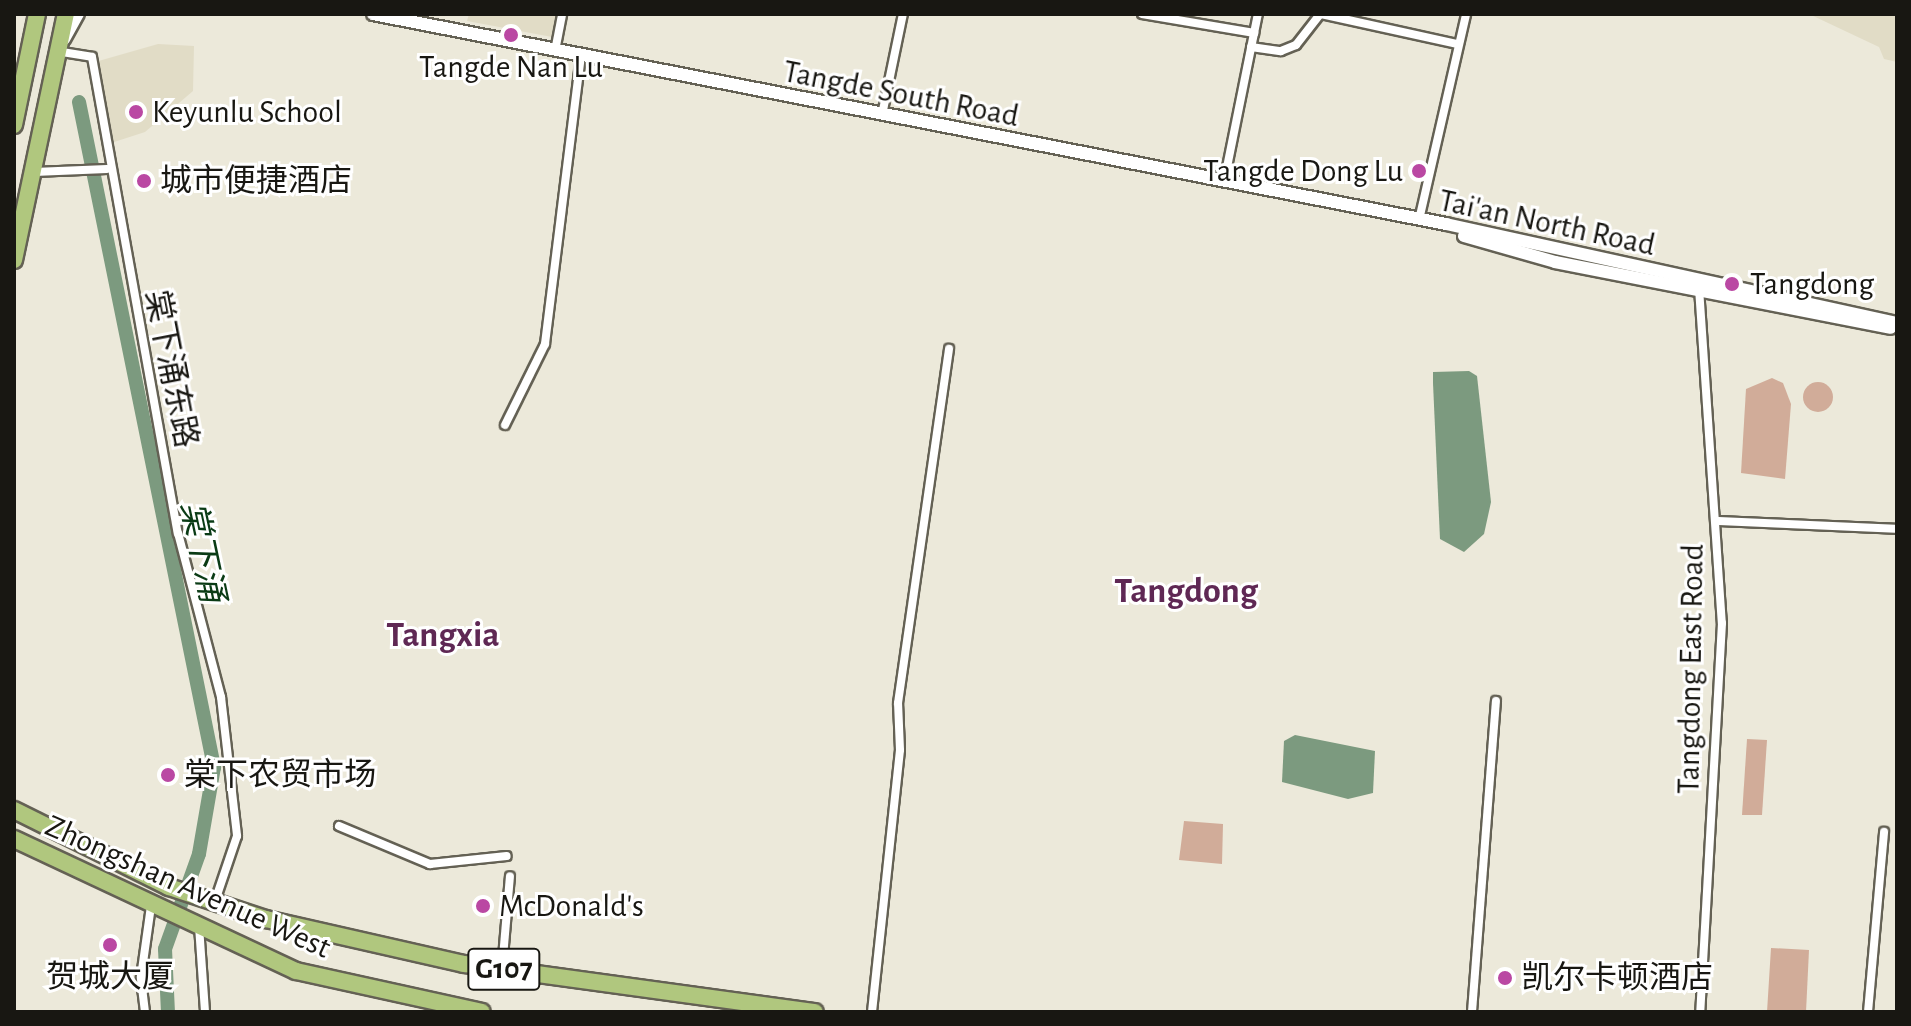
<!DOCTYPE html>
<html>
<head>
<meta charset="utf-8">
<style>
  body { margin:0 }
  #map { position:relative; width:1911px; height:1026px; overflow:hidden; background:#ece9da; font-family:"Alegreya Sans","Noto Sans SC",sans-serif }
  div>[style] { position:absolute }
  .built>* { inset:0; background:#e1dcc6 }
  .green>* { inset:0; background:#d1ac99 }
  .round { border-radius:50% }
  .water>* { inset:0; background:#7c9a7f }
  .river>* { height:14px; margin:-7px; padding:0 7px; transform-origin:7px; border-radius:7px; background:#7c9a7f }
  .roads { filter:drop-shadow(2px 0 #646154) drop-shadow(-2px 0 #646154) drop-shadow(0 2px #646154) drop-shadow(0 -2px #646154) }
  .street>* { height:8px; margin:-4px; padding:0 4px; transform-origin:4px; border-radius:4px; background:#fff }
  .secondary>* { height:12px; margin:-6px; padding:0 6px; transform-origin:6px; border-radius:6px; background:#fff }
  .highway>* { height:16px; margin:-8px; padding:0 8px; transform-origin:8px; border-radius:8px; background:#b0c77e }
  .dots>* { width:22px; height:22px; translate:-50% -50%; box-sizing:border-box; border:4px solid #fff; border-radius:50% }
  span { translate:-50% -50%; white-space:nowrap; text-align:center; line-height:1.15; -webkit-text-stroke:6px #fff; paint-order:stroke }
  .shield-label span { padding:2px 6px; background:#fff; border:2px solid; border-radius:6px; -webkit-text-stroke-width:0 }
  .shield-label { font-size:30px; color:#181712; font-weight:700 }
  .poi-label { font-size:32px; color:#181712 }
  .left { translate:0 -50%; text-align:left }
  .right { translate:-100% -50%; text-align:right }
  .street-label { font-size:32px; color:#181712 }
  .water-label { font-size:34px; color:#0a3b15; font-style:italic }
  .quarter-label { font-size:36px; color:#5f2854; font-weight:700 }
  .frame { position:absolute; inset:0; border:16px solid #181712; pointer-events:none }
</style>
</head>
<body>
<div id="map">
  <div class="built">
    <div style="clip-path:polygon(469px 14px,556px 14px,552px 37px,467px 21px)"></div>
    <div style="clip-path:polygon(1809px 14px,1897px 14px,1897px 62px,1884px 59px,1879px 47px)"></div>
    <div style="clip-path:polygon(158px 44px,194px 46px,193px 91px,145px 132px,108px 144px,95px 62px)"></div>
  </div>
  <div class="green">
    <div style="clip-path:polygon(1772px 378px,1783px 383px,1791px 404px,1785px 479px,1741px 473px,1746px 389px)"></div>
    <div class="round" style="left:1803px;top:382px;width:30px;height:30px"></div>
    <div style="clip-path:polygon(1747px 739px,1767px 740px,1762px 815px,1742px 815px)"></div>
    <div style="clip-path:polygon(1184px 821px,1223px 824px,1222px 864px,1179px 860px)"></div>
    <div style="clip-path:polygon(1771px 948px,1809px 950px,1806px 1012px,1767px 1012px)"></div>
  </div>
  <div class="water">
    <div style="clip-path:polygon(1469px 371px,1477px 376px,1491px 502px,1484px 534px,1464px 552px,1440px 539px,1433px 383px,1433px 372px)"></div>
    <div style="clip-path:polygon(1295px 735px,1375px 751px,1373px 793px,1348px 799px,1282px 782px,1284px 741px)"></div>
  </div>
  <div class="river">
    <div style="left:79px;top:102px;width:679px;rotate:78.52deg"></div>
    <div style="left:214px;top:767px;width:88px;rotate:99.8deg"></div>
    <div style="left:199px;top:854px;width:101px;rotate:109.7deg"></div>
    <div style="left:165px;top:949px;width:63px;rotate:87.3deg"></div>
  </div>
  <div class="roads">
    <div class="street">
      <div style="left:1142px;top:14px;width:114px;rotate:9.6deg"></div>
      <div style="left:1321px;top:14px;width:140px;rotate:12.4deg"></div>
      <div style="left:1251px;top:47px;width:30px;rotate:8deg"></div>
      <div style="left:1281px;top:51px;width:16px;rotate:-22deg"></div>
      <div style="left:1296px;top:45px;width:39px;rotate:-52deg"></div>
      <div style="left:555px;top:51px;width:38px;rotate:-79deg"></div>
      <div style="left:62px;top:52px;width:30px;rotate:9deg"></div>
      <div style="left:92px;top:57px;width:484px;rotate:79.8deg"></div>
      <div style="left:178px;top:533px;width:170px;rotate:75.3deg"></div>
      <div style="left:221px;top:697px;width:140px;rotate:83.4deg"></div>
      <div style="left:237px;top:836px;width:72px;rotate:108.7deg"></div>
      <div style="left:882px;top:115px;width:103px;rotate:-78.3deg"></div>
      <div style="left:34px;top:172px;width:73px;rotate:-2.4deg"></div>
      <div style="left:1224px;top:182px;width:171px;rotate:-78.6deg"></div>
      <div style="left:1419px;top:220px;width:211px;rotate:-77.1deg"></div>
      <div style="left:1699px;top:288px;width:336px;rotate:86.1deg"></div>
      <div style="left:1722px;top:623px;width:390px;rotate:93.2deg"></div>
      <div style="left:505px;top:425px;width:90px;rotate:-63.7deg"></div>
      <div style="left:545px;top:344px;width:289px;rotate:-82.9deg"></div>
      <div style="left:1717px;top:521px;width:180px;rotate:2.5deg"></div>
      <div style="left:339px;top:826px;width:99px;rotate:22.7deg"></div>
      <div style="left:430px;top:864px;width:77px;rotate:-5.9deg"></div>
      <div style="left:199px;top:926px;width:86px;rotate:86deg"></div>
      <div style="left:502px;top:969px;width:93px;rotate:-85.1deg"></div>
      <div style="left:145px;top:1012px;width:35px;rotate:-97deg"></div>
      <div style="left:141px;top:977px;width:72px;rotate:-82deg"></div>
      <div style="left:872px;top:1012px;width:263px;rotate:-83.9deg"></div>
      <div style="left:900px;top:750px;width:47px;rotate:-92.4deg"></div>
      <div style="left:898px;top:703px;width:358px;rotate:-81.8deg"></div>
      <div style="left:1472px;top:1012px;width:312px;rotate:-85.6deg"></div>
      <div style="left:1868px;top:1012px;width:181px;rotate:-84.9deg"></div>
    </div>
    <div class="secondary">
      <div style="left:373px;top:14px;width:1093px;rotate:11.07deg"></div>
      <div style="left:1446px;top:224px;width:462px;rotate:12.4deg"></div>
      <div style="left:64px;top:39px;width:29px;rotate:-61deg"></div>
      <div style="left:1464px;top:236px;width:95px;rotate:15.9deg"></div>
      <div style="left:1555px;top:262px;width:342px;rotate:11.1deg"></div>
    </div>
    <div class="highway">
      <div style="left:14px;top:125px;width:113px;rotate:-78.3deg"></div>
      <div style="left:14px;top:260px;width:251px;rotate:-78.1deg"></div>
      <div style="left:14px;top:810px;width:173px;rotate:26.4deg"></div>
      <div style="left:169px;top:887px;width:102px;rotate:18.3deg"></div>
      <div style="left:266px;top:919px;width:203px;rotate:12.8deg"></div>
      <div style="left:464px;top:964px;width:354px;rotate:7.8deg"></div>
      <div style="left:14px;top:839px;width:311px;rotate:25.1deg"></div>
      <div style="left:296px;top:971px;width:190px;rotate:12.4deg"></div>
    </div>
  </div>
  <div class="dots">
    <div style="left:511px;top:35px;background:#ba48a3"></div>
    <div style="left:136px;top:112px;background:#ba48a3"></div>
    <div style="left:1419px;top:171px;background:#ba48a3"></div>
    <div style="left:144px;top:181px;background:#ba48a3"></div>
    <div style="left:1732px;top:284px;background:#ba48a3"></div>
    <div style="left:168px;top:775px;background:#ba48a3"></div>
    <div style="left:483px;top:906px;background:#ba48a3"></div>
    <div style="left:110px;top:945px;background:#ba48a3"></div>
    <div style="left:1505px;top:978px;background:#ba48a3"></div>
  </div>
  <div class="shield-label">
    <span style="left:504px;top:969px">G107</span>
  </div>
  <div class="poi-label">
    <span style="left:511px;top:67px">Tangde Nan Lu</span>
    <span class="left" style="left:152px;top:112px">Keyunlu School</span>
    <span class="right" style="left:1403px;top:171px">Tangde Dong Lu</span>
    <span class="left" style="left:160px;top:181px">城市便捷酒店</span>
    <span class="left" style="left:1750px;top:284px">Tangdong</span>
    <span class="left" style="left:184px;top:775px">棠下农贸市场</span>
    <span class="left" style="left:499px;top:906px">McDonald's</span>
    <span style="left:110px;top:977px">贺城大厦</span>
    <span class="left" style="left:1521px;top:978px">凯尔卡顿酒店</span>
  </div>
  <div class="street-label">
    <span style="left:901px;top:94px;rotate:11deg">Tangde South Road</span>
    <span style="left:1547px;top:223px;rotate:12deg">Tai'an North Road</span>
    <span style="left:171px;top:369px;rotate:79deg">棠下涌东路</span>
    <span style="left:1691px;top:669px;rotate:-89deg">Tangdong East Road</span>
    <span style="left:188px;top:887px;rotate:24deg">Zhongshan Avenue West</span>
  </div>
  <div class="water-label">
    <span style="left:201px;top:552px;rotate:78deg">棠下涌</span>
  </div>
  <div class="quarter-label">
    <span style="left:1186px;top:592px">Tangdong</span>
    <span style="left:443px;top:636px">Tangxia</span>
  </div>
  <div class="frame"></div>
</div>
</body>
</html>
